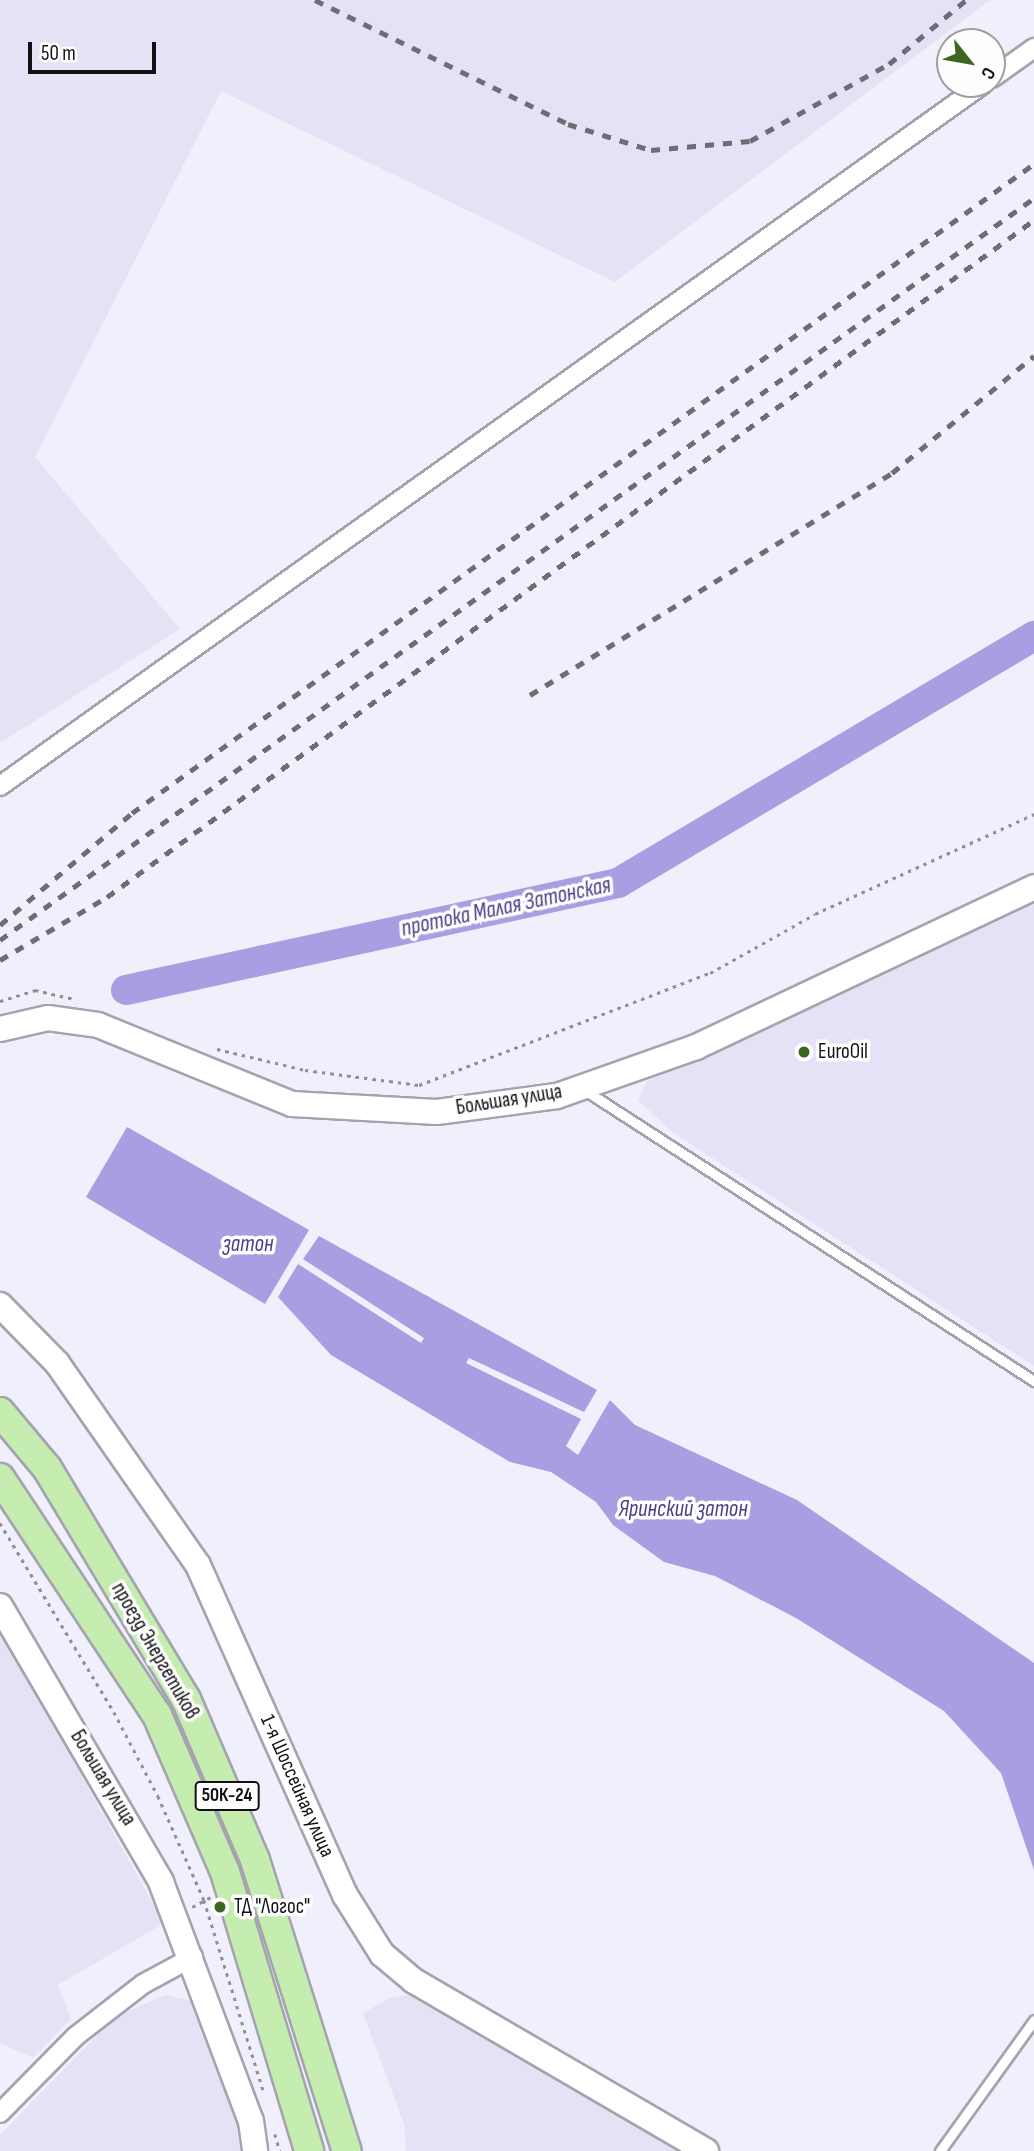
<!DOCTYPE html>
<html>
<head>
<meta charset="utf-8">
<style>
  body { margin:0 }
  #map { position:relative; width:1034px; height:2151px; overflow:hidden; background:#f0effc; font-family:"Sofia Sans Condensed",sans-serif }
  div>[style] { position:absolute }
  .built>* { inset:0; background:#e5e2f5 }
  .water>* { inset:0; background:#a89ee1 }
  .river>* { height:30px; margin:-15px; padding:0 15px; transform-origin:15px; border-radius:15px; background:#a89ee1 }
  .path>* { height:2.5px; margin-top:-1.25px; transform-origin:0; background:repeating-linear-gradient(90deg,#908f98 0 3.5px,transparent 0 8.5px) }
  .roads { filter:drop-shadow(2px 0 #a4a3af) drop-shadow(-2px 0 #a4a3af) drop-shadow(0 2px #a4a3af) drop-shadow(0 -2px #a4a3af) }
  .lane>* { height:9px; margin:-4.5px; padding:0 4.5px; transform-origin:4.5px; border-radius:4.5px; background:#fff }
  .street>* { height:18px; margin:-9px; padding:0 9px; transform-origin:9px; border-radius:9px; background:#fff }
  .secondary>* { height:24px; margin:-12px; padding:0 12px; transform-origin:12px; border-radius:12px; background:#fff }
  .primary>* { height:28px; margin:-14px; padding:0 14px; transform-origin:14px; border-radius:14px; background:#c5edaf }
  .rail>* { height:5px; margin-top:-2.5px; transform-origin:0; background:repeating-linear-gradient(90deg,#6e6d75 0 9px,transparent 0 18px) }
  .dots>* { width:19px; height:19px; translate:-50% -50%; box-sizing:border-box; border:4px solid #fefefe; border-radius:50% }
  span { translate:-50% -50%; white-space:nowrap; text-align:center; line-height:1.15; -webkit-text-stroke:7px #fefefe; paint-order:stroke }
  .shield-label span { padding:2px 5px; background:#fefefe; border:2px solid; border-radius:5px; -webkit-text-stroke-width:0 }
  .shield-label { font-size:19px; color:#111014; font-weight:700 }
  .poi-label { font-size:21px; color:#111014 }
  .left { translate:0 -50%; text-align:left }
  .street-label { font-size:21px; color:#111014 }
  .water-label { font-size:23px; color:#4e3b8a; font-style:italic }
  .north { position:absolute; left:936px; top:28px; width:70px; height:70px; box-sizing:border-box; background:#fefefe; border:2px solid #9f9fa0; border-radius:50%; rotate:121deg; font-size:19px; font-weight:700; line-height:28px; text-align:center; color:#111014 }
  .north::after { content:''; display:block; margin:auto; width:24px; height:32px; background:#3c6622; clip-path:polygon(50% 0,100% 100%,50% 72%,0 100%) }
  .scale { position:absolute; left:28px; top:42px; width:128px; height:32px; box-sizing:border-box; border:4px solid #111014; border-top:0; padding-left:9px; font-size:21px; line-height:24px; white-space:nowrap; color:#111014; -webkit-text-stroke:5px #fefefe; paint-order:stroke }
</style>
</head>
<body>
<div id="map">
  <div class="built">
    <div style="clip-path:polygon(0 0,990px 0,615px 282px,221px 91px,35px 457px,180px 629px,0 743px)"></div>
    <div style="clip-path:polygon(1034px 901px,1034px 1366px,672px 1132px,638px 1100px,647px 1081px)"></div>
    <div style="clip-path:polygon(0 1630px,164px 1923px,58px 1985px,71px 2019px,33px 2058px,0 2043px)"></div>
    <div style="clip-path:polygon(423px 1993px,690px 2151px,406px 2151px,404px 2124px,363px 2013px,390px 1998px)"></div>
    <div style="clip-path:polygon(166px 1995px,194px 2001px,242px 2132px,243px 2151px,0 2151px,0 2135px,116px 2016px)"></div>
  </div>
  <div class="water">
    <div style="clip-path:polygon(127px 1127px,309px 1230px,265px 1304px,86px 1197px)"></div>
    <div style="clip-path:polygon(319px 1236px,597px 1390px,584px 1412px,469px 1358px,466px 1363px,581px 1419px,566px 1446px,578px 1455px,610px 1400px,635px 1425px,797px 1500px,1034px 1663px,1034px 1870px,1001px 1773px,944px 1711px,796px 1618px,715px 1576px,664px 1562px,613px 1525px,596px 1502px,551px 1472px,510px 1462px,331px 1355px,278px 1297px,298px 1264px,421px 1343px,424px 1338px,303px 1259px)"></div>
  </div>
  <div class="river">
    <div style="left:126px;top:990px;width:504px;rotate:-12.27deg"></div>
    <div style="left:618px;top:883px;width:484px;rotate:-30.7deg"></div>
  </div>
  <div class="path">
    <div style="left:0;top:1001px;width:37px;rotate:-17deg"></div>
    <div style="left:35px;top:990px;width:39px;rotate:13deg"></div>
    <div style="left:217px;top:1049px;width:90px;rotate:13.4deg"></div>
    <div style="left:305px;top:1070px;width:115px;rotate:7.5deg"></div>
    <div style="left:419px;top:1085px;width:312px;rotate:-21.1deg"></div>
    <div style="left:710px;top:973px;width:120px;rotate:-29.3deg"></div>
    <div style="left:815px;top:914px;width:241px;rotate:-24.5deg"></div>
    <div style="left:0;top:1523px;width:221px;rotate:58.9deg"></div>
    <div style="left:114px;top:1712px;width:95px;rotate:62.4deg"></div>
    <div style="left:158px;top:1796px;width:114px;rotate:66.1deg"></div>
    <div style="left:204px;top:1900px;width:199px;rotate:72.7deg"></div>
    <div style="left:192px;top:1907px;width:21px;rotate:-28deg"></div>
    <div style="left:275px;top:2134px;width:18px;rotate:74deg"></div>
  </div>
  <div class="roads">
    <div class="lane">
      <div style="left:586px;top:1091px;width:534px;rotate:32.92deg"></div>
      <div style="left:940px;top:2151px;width:161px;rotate:-54.3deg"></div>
    </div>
    <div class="street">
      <div style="left:992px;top:78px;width:52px;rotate:-35.5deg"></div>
      <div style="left:0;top:786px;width:1208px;rotate:-35.53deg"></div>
      <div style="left:0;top:2113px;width:108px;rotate:-45.4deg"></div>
      <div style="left:76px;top:2036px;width:85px;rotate:-37.8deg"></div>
      <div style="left:143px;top:1984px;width:57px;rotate:-28.4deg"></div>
    </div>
    <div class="secondary">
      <div style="left:0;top:1029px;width:49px;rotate:-12.9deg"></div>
      <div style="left:48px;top:1018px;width:50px;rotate:8deg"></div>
      <div style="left:98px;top:1025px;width:209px;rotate:22.2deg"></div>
      <div style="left:292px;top:1104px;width:145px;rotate:3.2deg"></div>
      <div style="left:437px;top:1112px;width:121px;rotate:-7.6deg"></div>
      <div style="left:557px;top:1096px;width:147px;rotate:-19.4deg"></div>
      <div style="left:696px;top:1047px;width:374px;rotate:-25.3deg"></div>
      <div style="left:0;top:1305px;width:81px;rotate:45.5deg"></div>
      <div style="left:57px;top:1363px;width:246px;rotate:55.1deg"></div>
      <div style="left:198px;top:1565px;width:361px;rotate:66deg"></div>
      <div style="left:345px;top:1895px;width:70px;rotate:57.9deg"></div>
      <div style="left:382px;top:1954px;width:42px;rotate:40.2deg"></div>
      <div style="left:414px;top:1981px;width:338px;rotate:30.2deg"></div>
      <div style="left:0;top:1606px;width:320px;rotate:59.7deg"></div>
      <div style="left:161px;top:1882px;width:255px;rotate:69.4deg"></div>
      <div style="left:251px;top:2121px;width:30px;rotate:82deg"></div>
    </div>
    <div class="primary">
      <div style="left:0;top:1412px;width:73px;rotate:50deg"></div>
      <div style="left:47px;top:1468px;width:270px;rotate:59deg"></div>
      <div style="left:186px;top:1699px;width:175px;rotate:66.8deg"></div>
      <div style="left:255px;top:1860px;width:305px;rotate:72.5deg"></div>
      <div style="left:0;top:1478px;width:284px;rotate:56.5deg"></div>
      <div style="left:157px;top:1715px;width:171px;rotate:66.6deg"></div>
      <div style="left:225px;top:1872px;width:291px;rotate:73.2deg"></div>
    </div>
  </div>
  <div class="rail">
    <div style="left:315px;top:0;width:282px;rotate:26.1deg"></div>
    <div style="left:568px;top:124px;width:87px;rotate:17.4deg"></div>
    <div style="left:651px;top:150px;width:99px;rotate:-5.2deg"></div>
    <div style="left:750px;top:141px;width:159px;rotate:-29deg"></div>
    <div style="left:889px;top:64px;width:100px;rotate:-39.7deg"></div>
    <div style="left:530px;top:695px;width:425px;rotate:-31.5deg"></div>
    <div style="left:892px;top:473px;width:184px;rotate:-39.5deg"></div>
    <div style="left:0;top:925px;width:173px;rotate:-40.3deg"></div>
    <div style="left:132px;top:813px;width:1111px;rotate:-35.74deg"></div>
    <div style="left:0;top:940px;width:1273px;rotate:-35.66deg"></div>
    <div style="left:0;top:960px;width:124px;rotate:-30.5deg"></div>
    <div style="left:107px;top:897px;width:1148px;rotate:-36.14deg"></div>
  </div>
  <div class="dots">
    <div style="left:804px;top:1052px;background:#3c6622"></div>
    <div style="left:220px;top:1907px;background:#3c6622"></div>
  </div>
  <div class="shield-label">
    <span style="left:227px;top:1796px">50К-24</span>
  </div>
  <div class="poi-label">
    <span class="left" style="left:818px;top:1052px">EuroOil</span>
    <span class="left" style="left:234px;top:1907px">ТД "Логос"</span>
  </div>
  <div class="street-label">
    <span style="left:509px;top:1100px;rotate:-9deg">Большая улица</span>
    <span style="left:155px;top:1651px;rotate:60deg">проезд Энергетиков</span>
    <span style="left:103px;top:1778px;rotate:59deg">Большая улица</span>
    <span style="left:297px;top:1786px;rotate:66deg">1-я Шоссейная улица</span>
  </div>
  <div class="water-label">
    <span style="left:506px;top:907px;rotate:-12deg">протока Малая Затонская</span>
    <span style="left:248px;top:1244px">затон</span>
    <span style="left:683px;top:1509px">Яринский затон</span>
  </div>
  <div class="north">С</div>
  <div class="scale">50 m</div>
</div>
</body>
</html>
